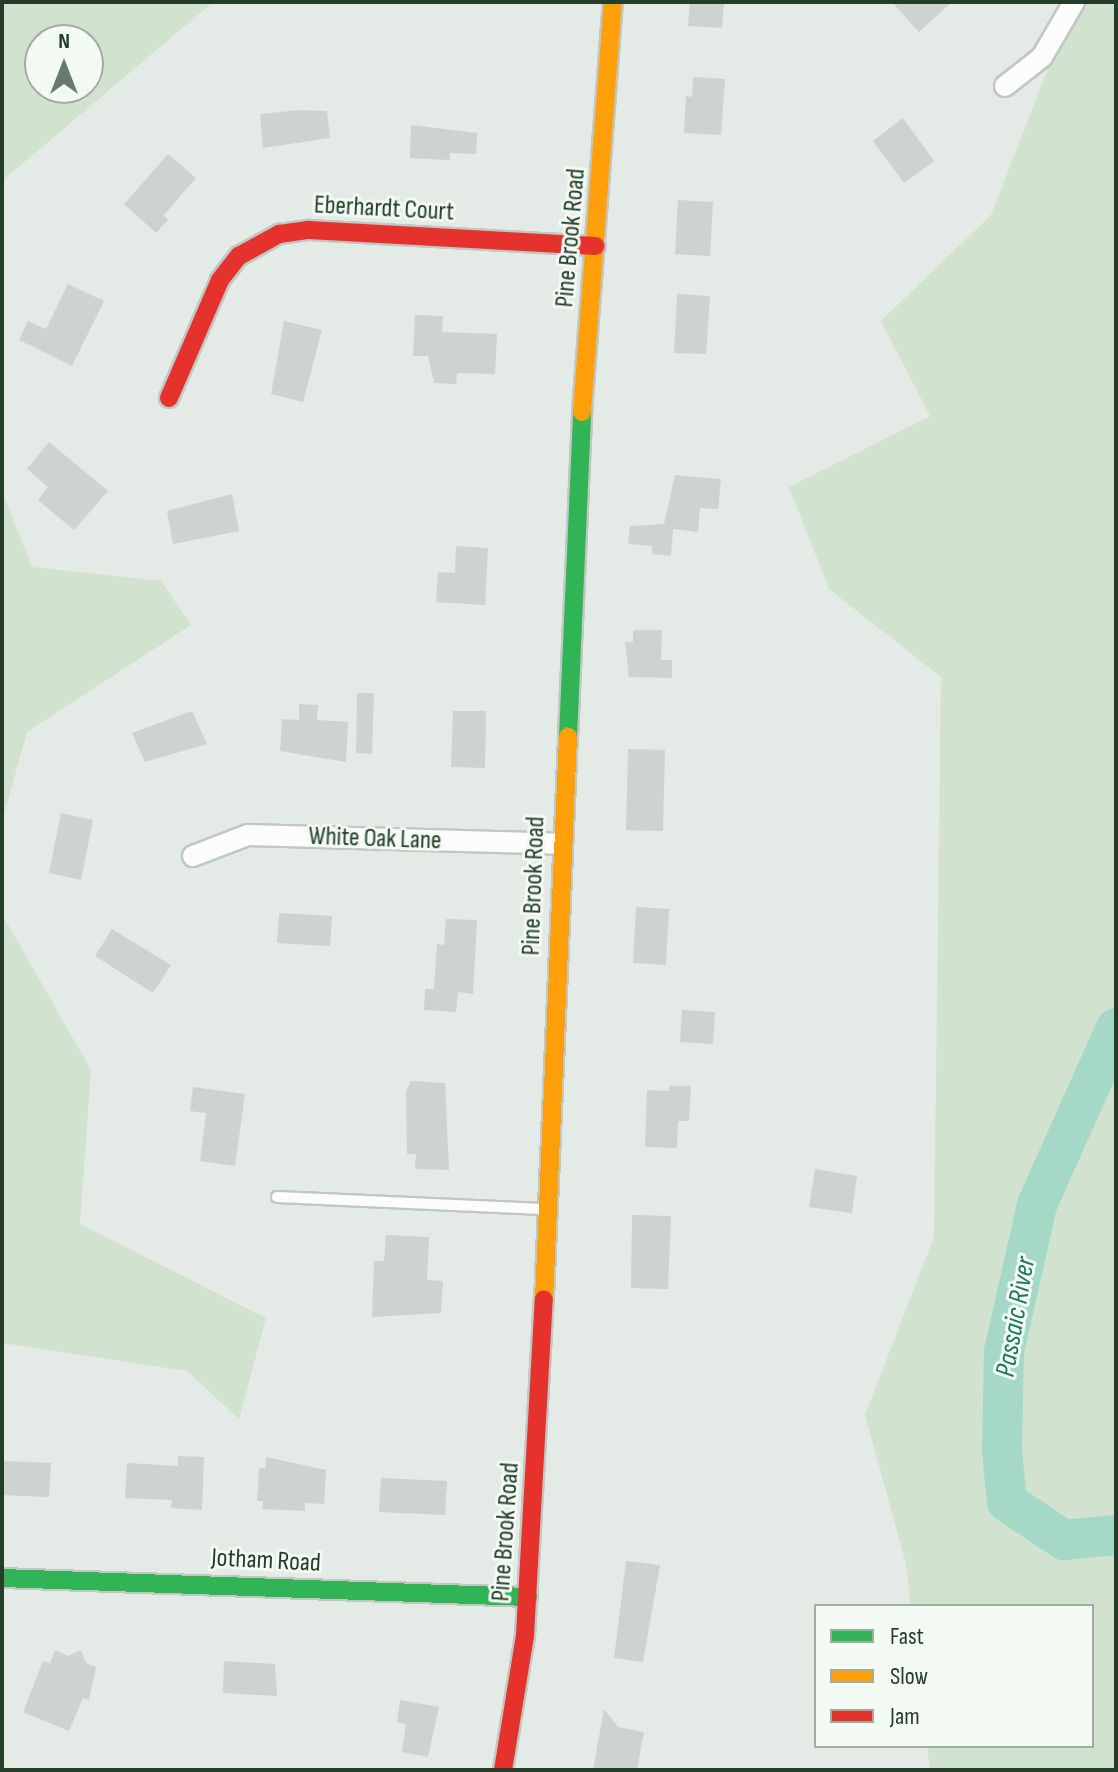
<!DOCTYPE html>
<html>
<head>
<meta charset="utf-8">
<style>
  body { margin:0 }
  #map { position:relative; width:1118px; height:1772px; overflow:hidden; background:#e4eae5; font-family:"Sofia Sans Condensed",sans-serif }
  div>[style] { position:absolute }
  .green>* { inset:0; background:#d1e3ce }
  .river>* { height:40px; margin:-20px; padding:0 20px; transform-origin:20px; border-radius:20px; background:#a6d8c8 }
  .building>* { inset:0; background:#cdd3ce }
  .roads { filter:drop-shadow(2px 0 #c1c7c2) drop-shadow(-2px 0 #c1c7c2) drop-shadow(0 2px #c1c7c2) drop-shadow(0 -2px #c1c7c2) }
  .lane>* { height:10px; margin:-5px; padding:0 5px; transform-origin:5px; border-radius:5px; background:#fbfcfb }
  .street>* { height:20px; margin:-10px; padding:0 10px; transform-origin:10px; border-radius:10px; background:#fbfcfb }
  .fast>* { height:18px; margin:-9px; padding:0 9px; transform-origin:9px; border-radius:9px; background:#30b455 }
  .slow>* { height:18px; margin:-9px; padding:0 9px; transform-origin:9px; border-radius:9px; background:#ff9f0a }
  .jam>* { height:18px; margin:-9px; padding:0 9px; transform-origin:9px; border-radius:9px; background:#e5322d }
  span { translate:-50% -50%; white-space:nowrap; text-align:center; line-height:1.15; -webkit-text-stroke:6px #f3f9f3; paint-order:stroke }
  .street-label { font-size:26px; color:#233d29 }
  .water-label { font-size:28px; color:#1e785d; font-style:italic }
  .frame { position:absolute; inset:0; border:4px solid #233d29; pointer-events:none }
  .legend { position:absolute; left:814px; top:1604px; width:280px; height:144px; box-sizing:border-box; background:#f3f9f3; border:2px solid #a0aea2; margin:0; padding:10px 14px; list-style:none; font-size:24px; color:#233d29 }
  .legend li { display:flex; align-items:center; gap:16px; height:40px }
  .legend b { width:40px; border:2px solid #a0aea2 }
  .north { position:absolute; left:24px; top:24px; width:80px; height:80px; box-sizing:border-box; background:#f3f9f3; border:2px solid #a0aea2; border-radius:50%; rotate:0deg; font-size:22px; font-weight:700; line-height:32px; text-align:center; color:#233d29 }
  .north::after { content:''; display:block; margin:auto; width:28px; height:36px; background:#677a6b; clip-path:polygon(50% 0,100% 100%,50% 72%,0 100%) }
</style>
</head>
<body>
<div id="map">
  <div class="green">
    <div style="clip-path:polygon(evenodd,2px 2px,213px 2px,2px 181px,2px 2px,40px 40px,88px 40px,88px 88px,40px 88px,40px 40px)"></div>
    <div style="clip-path:polygon(1074px 2px,1116px 2px,1116px 1770px,930px 1770px,927px 1746px,1092px 1746px,1092px 1606px,911px 1606px,906px 1564px,865px 1415px,934px 1237px,941px 677px,829px 589px,789px 487px,930px 416px,881px 321px,991px 215px)"></div>
    <div style="clip-path:polygon(2px 492px,32px 567px,161px 581px,191px 625px,27px 732px,2px 822px)"></div>
    <div style="clip-path:polygon(2px 914px,91px 1070px,80px 1224px,266px 1318px,239px 1419px,187px 1371px,2px 1343px)"></div>
  </div>
  <div class="river">
    <div style="left:1116px;top:1028px;width:194px;rotate:114.1deg"></div>
    <div style="left:1037px;top:1205px;width:150px;rotate:102.7deg"></div>
    <div style="left:1004px;top:1351px;width:100px;rotate:91.1deg"></div>
    <div style="left:1002px;top:1451px;width:51px;rotate:84.4deg"></div>
    <div style="left:1007px;top:1502px;width:69px;rotate:33.7deg"></div>
    <div style="left:1064px;top:1540px;width:52px;rotate:-5.5deg"></div>
  </div>
  <div class="building">
    <div style="clip-path:polygon(690px 2px,724px 2px,722px 28px,688px 26px)"></div>
    <div style="clip-path:polygon(892px 2px,952px 2px,919px 32px)"></div>
    <div style="clip-path:polygon(693px 77px,725px 79px,721px 135px,684px 133px,686px 96px,692px 97px)"></div>
    <div style="clip-path:polygon(301px 110px,327px 111px,330px 138px,263px 148px,260px 114px)"></div>
    <div style="clip-path:polygon(903px 118px,934px 161px,904px 183px,873px 141px)"></div>
    <div style="clip-path:polygon(411px 125px,477px 133px,476px 154px,450px 153px,450px 160px,410px 158px)"></div>
    <div style="clip-path:polygon(168px 154px,196px 178px,164px 215px,168px 220px,156px 233px,124px 204px)"></div>
    <div style="clip-path:polygon(678px 200px,713px 202px,710px 256px,675px 254px)"></div>
    <div style="clip-path:polygon(68px 284px,104px 301px,72px 366px,19px 340px,28px 321px,46px 329px)"></div>
    <div style="clip-path:polygon(677px 294px,710px 296px,706px 354px,674px 353px)"></div>
    <div style="clip-path:polygon(415px 315px,443px 316px,442px 332px,497px 334px,495px 374px,457px 373px,456px 384px,434px 383px,428px 356px,413px 356px)"></div>
    <div style="clip-path:polygon(284px 321px,322px 330px,303px 402px,271px 394px)"></div>
    <div style="clip-path:polygon(49px 442px,108px 491px,74px 530px,38px 500px,48px 487px,27px 469px)"></div>
    <div style="clip-path:polygon(675px 475px,721px 479px,718px 509px,700px 508px,698px 532px,673px 529px,671px 556px,652px 554px,652px 546px,628px 544px,630px 526px,664px 524px)"></div>
    <div style="clip-path:polygon(232px 494px,239px 531px,173px 544px,167px 511px)"></div>
    <div style="clip-path:polygon(456px 546px,488px 548px,485px 605px,436px 602px,438px 572px,455px 573px)"></div>
    <div style="clip-path:polygon(633px 630px,662px 630px,661px 660px,672px 660px,672px 678px,629px 677px,625px 642px,633px 642px)"></div>
    <div style="clip-path:polygon(357px 693px,374px 693px,372px 754px,356px 753px)"></div>
    <div style="clip-path:polygon(299px 704px,318px 705px,317px 720px,348px 722px,346px 762px,280px 751px,282px 719px,299px 720px)"></div>
    <div style="clip-path:polygon(192px 711px,207px 744px,145px 762px,132px 733px)"></div>
    <div style="clip-path:polygon(453px 711px,486px 711px,485px 768px,451px 767px)"></div>
    <div style="clip-path:polygon(628px 749px,665px 750px,663px 831px,626px 830px)"></div>
    <div style="clip-path:polygon(61px 813px,93px 820px,81px 880px,49px 873px)"></div>
    <div style="clip-path:polygon(636px 907px,669px 909px,666px 965px,633px 963px)"></div>
    <div style="clip-path:polygon(279px 913px,332px 916px,330px 946px,277px 943px)"></div>
    <div style="clip-path:polygon(446px 919px,477px 920px,473px 994px,458px 992px,456px 1012px,424px 1010px,425px 989px,434px 989px,437px 944px,444px 945px)"></div>
    <div style="clip-path:polygon(112px 929px,171px 965px,153px 993px,95px 956px)"></div>
    <div style="clip-path:polygon(682px 1010px,715px 1012px,713px 1044px,680px 1042px)"></div>
    <div style="clip-path:polygon(411px 1081px,445px 1083px,449px 1170px,415px 1169px,416px 1154px,407px 1154px,406px 1091px)"></div>
    <div style="clip-path:polygon(669px 1086px,691px 1086px,689px 1121px,678px 1121px,677px 1148px,645px 1147px,647px 1090px,669px 1091px)"></div>
    <div style="clip-path:polygon(193px 1087px,245px 1094px,235px 1166px,200px 1161px,206px 1113px,190px 1111px)"></div>
    <div style="clip-path:polygon(815px 1169px,857px 1176px,852px 1213px,809px 1207px)"></div>
    <div style="clip-path:polygon(632px 1215px,671px 1216px,668px 1289px,631px 1288px)"></div>
    <div style="clip-path:polygon(386px 1235px,429px 1237px,427px 1280px,443px 1281px,441px 1313px,372px 1317px,374px 1261px,384px 1261px)"></div>
    <div style="clip-path:polygon(178px 1456px,204px 1457px,202px 1510px,171px 1508px,172px 1500px,125px 1498px,127px 1463px,178px 1466px)"></div>
    <div style="clip-path:polygon(266px 1457px,326px 1470px,324px 1504px,305px 1503px,305px 1511px,262px 1509px,263px 1501px,257px 1501px,259px 1468px,266px 1468px)"></div>
    <div style="clip-path:polygon(2px 1461px,51px 1463px,49px 1497px,2px 1495px)"></div>
    <div style="clip-path:polygon(381px 1478px,447px 1481px,445px 1515px,379px 1512px)"></div>
    <div style="clip-path:polygon(626px 1561px,660px 1565px,643px 1662px,614px 1658px)"></div>
    <div style="clip-path:polygon(55px 1650px,68px 1656px,81px 1650px,86px 1663px,96px 1667px,89px 1700px,83px 1698px,69px 1731px,23px 1712px,43px 1661px,50px 1663px)"></div>
    <div style="clip-path:polygon(224px 1661px,275px 1664px,277px 1696px,223px 1693px)"></div>
    <div style="clip-path:polygon(400px 1700px,439px 1707px,428px 1757px,402px 1752px,406px 1724px,397px 1722px)"></div>
    <div style="clip-path:polygon(604px 1709px,618px 1727px,644px 1732px,637px 1770px,593px 1770px)"></div>
  </div>
  <div class="roads">
    <div class="lane">
      <div style="left:277px;top:1197px;width:266px;rotate:2.6deg"></div>
    </div>
    <div class="street">
      <div style="left:1005px;top:86px;width:47px;rotate:-38.1deg"></div>
      <div style="left:1042px;top:57px;width:64px;rotate:-59.8deg"></div>
      <div style="left:193px;top:856px;width:59px;rotate:-20.9deg"></div>
      <div style="left:248px;top:835px;width:313px;rotate:1.6deg"></div>
    </div>
    <div class="fast">
      <div style="left:568px;top:737px;width:325px;rotate:-87.5deg"></div>
      <div style="left:2px;top:1578px;width:526px;rotate:2.07deg"></div>
    </div>
    <div class="slow">
      <div style="left:582px;top:412px;width:411px;rotate:-85.7deg"></div>
      <div style="left:544px;top:1300px;width:564px;rotate:-87.56deg"></div>
    </div>
    <div class="jam">
      <div style="left:169px;top:398px;width:129px;rotate:-66.6deg"></div>
      <div style="left:220px;top:280px;width:31px;rotate:-52deg"></div>
      <div style="left:239px;top:256px;width:46px;rotate:-28.8deg"></div>
      <div style="left:279px;top:234px;width:30px;rotate:-8deg"></div>
      <div style="left:309px;top:230px;width:287px;rotate:3.2deg"></div>
      <div style="left:503px;top:1770px;width:137px;rotate:-80.7deg"></div>
      <div style="left:525px;top:1635px;width:336px;rotate:-86.8deg"></div>
    </div>
  </div>
  <div class="street-label">
    <span style="left:384px;top:209px;rotate:3deg">Eberhardt Court</span>
    <span style="left:571px;top:238px;rotate:-85deg">Pine Brook Road</span>
    <span style="left:375px;top:839px;rotate:2deg">White Oak Lane</span>
    <span style="left:534px;top:886px;rotate:-88deg">Pine Brook Road</span>
    <span style="left:506px;top:1532px;rotate:-86deg">Pine Brook Road</span>
    <span style="left:266px;top:1561px;rotate:3deg">Jotham Road</span>
  </div>
  <div class="water-label">
    <span style="left:1016px;top:1317px;rotate:-80deg">Passaic River</span>
  </div>
  <div class="frame"></div>
  <ul class="legend">
  <li><b style="height:10px;background:#30b455"></b>Fast</li>
  <li><b style="height:10px;background:#ff9f0a"></b>Slow</li>
  <li><b style="height:10px;background:#e5322d"></b>Jam</li>
  </ul>
  <div class="north">N</div>
</div>
</body>
</html>
